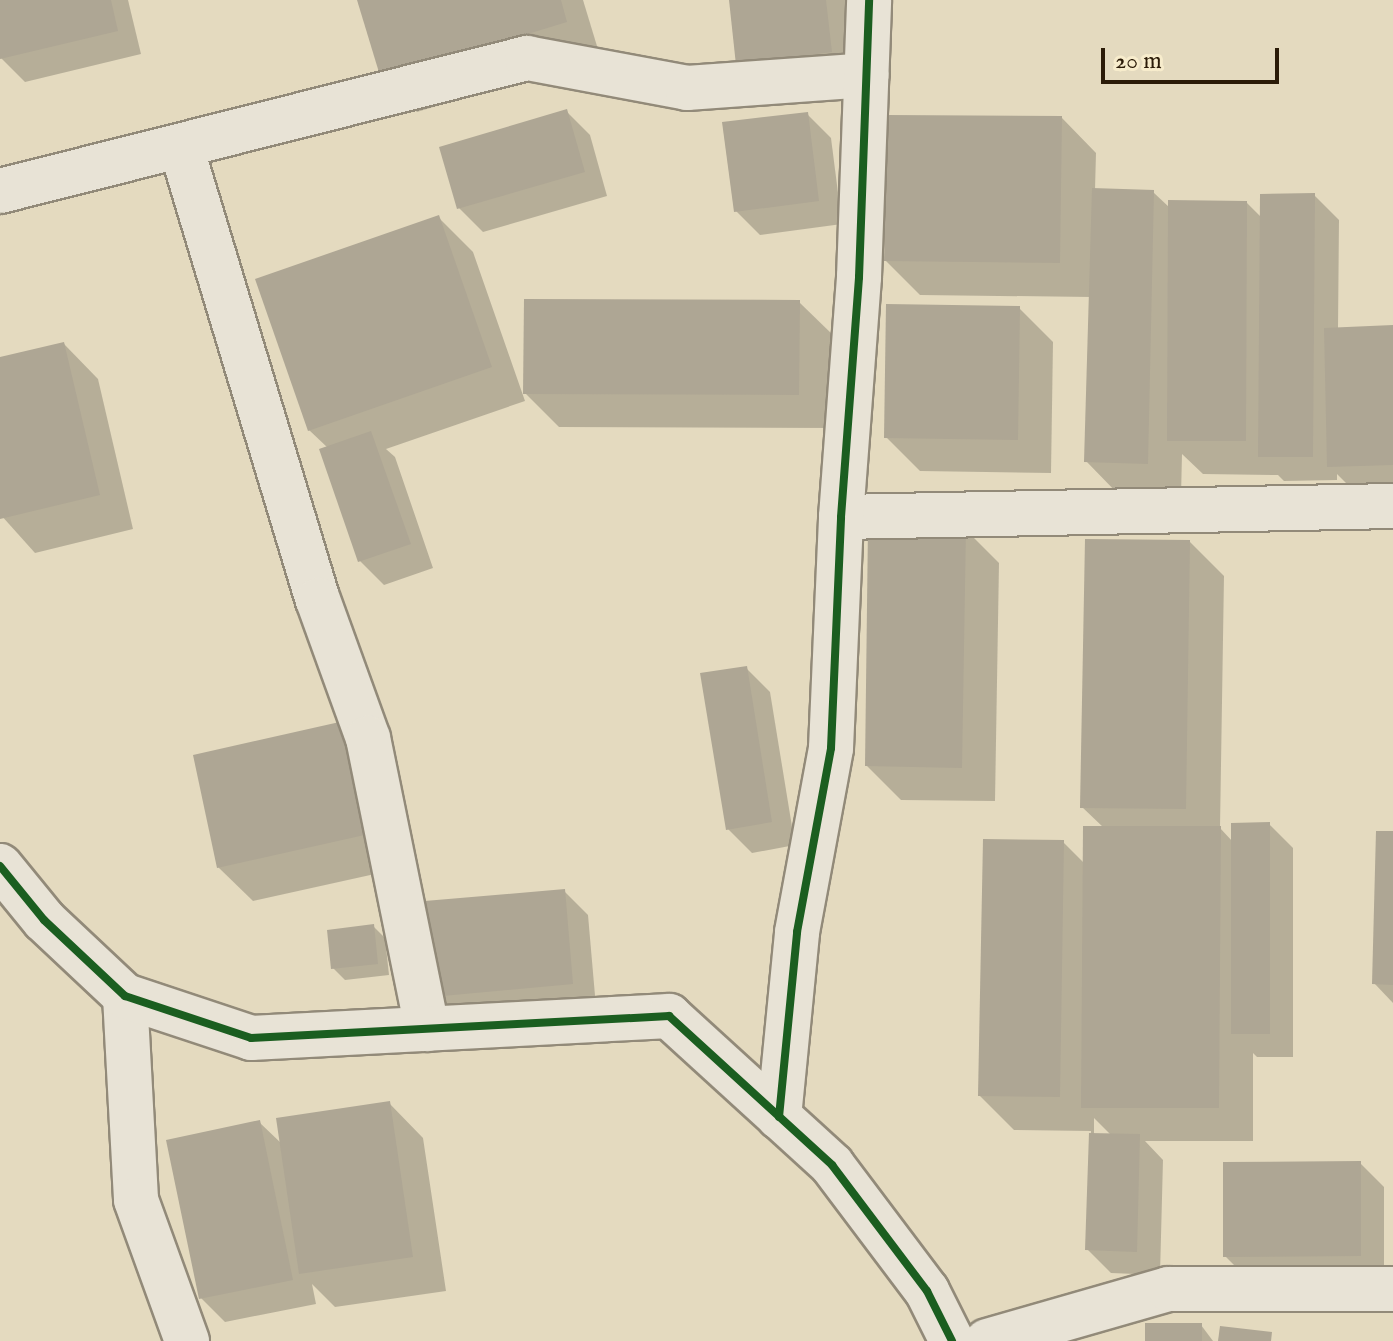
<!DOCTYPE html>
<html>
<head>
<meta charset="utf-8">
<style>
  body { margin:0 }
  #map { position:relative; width:1393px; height:1341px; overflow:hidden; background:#e4dabf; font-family:"IM FELL English",serif }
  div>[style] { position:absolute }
  .shadow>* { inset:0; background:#0003 }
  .building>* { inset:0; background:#aea694 }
  .roads { filter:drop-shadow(2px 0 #928a79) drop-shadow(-2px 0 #928a79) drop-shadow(0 2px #928a79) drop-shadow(0 -2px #928a79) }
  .minor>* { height:44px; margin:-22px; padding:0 22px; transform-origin:22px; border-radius:22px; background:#e8e3d6 }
  .tertiary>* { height:44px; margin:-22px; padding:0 22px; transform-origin:22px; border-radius:22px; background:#e8e3d6 }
  .cycleway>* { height:8px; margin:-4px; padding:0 4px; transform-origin:4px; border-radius:4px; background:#1b5e20 }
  span { translate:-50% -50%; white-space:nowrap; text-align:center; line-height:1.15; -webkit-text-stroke:6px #f7eccc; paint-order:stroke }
  .scale { position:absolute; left:1101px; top:48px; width:178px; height:36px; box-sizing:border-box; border:4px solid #2b1b08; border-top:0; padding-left:10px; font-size:24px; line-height:28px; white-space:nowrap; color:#2b1b08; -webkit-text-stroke:6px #f7eccc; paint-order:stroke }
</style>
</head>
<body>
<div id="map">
  <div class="shadow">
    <div style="clip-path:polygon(0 0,128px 0,141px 54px,25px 82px,1px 58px)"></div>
    <div style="clip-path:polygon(359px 0,583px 0,600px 56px,417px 112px,383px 78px)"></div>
    <div style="clip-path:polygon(731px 0,846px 0,855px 76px,762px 88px)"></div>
    <div style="clip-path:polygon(566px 111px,590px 135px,607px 196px,483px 232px,459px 208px)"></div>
    <div style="clip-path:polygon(807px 114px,831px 138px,842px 224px,760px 235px,736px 211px)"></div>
    <div style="clip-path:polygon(1062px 118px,1096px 153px,1095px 190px,1153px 192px,1170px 208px,1247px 203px,1261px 217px,1315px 196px,1339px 220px,1338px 329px,1393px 327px,1393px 489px,1353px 490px,1337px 474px,1337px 480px,1284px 481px,1278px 475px,1203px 474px,1182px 454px,1181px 497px,1120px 496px,1086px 461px,1091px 297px,920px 295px,886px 261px)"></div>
    <div style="clip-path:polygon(438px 217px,473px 252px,525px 401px,386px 449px,395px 457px,433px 568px,384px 585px,360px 561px,328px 448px,309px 430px)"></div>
    <div style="clip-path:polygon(799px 302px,834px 336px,833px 428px,559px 427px,525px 393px)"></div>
    <div style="clip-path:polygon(1019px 308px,1053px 342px,1051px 473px,920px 471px,886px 437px)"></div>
    <div style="clip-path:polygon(64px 344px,98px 379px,133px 529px,35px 553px,0 514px,0 359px)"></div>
    <div style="clip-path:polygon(965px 529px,999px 563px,995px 801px,901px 800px,867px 766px)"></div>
    <div style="clip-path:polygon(evenodd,1190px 542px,1224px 576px,1220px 828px,1233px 842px,1269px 824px,1293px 848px,1293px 1057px,1257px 1057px,1253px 1053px,1253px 1141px,1145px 1141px,1163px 1160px,1160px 1275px,1111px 1273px,1087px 1249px,1091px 1131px,1014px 1130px,980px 1096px,1063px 842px,1084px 863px,1104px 828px,1082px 807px,1190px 542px,1094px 1118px,1111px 1135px,1094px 1135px,1094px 1118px)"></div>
    <div style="clip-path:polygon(746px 668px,770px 692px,795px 845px,752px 853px,728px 829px)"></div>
    <div style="clip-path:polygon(344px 723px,402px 868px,253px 901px,218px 867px)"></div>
    <div style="clip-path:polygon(1393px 833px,1393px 1003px,1374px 983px)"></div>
    <div style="clip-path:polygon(564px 891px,588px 915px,596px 1007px,447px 1021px,423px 997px)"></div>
    <div style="clip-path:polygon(373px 926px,385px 938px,389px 975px,345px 980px,333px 968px)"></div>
    <div style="clip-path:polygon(389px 1103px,423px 1138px,446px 1291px,335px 1307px,312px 1284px,316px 1304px,225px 1322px,201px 1298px,259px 1122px,282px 1144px)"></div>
    <div style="clip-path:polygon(1360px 1163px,1384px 1187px,1384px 1279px,1249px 1280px,1225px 1256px)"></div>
    <div style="clip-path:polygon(1201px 1325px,1213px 1341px,1147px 1341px)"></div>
  </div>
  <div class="building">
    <div style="clip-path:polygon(0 0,111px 0,118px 31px,0 59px)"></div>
    <div style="clip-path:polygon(357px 0,561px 0,567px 22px,381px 79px)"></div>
    <div style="clip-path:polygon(729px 0,826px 0,832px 52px,736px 65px)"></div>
    <div style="clip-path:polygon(567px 109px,585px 172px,457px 209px,439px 147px)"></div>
    <div style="clip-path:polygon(808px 112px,819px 201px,734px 212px,722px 122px)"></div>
    <div style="clip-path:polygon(887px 115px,1062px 116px,1060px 263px,884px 261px)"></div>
    <div style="clip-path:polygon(1092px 188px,1154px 190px,1148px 464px,1084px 462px)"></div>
    <div style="clip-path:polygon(1315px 193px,1313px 457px,1258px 457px,1260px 194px)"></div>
    <div style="clip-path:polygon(1168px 200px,1247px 201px,1246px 441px,1167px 441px)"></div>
    <div style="clip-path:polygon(439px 215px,492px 367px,308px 431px,255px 279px)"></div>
    <div style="clip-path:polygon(524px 299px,800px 300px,799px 395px,523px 394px)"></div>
    <div style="clip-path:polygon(886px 304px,1020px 306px,1018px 440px,884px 438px)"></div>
    <div style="clip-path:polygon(1393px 325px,1393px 465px,1327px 467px,1324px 328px)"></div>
    <div style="clip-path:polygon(64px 342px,100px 495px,0 519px,0 357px)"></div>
    <div style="clip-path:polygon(371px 431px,411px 544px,358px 562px,319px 449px)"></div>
    <div style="clip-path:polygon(868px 526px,966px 527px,962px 768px,865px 766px)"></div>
    <div style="clip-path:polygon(1085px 539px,1190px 540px,1186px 809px,1080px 808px)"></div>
    <div style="clip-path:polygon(747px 666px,772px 822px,726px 830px,700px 673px)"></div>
    <div style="clip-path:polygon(344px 721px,369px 834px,217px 868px,193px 755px)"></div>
    <div style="clip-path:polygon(1270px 822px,1270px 1034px,1231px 1034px,1231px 823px)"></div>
    <div style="clip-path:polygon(1083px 826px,1221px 826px,1219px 1108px,1081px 1108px)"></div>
    <div style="clip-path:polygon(1376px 831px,1393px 831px,1393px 985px,1372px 984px)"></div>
    <div style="clip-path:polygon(983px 839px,1064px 840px,1060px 1097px,978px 1096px)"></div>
    <div style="clip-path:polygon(565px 889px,573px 984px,421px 998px,413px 902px)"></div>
    <div style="clip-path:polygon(374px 924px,378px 964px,331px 969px,327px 930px)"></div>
    <div style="clip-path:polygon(390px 1101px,413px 1257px,299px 1274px,276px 1118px)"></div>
    <div style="clip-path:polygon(260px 1120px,293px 1280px,199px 1299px,166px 1140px)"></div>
    <div style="clip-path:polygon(1089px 1133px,1140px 1134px,1137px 1252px,1085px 1250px)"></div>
    <div style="clip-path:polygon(1361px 1161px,1361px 1256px,1223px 1257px,1223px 1162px)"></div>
    <div style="clip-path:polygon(1145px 1323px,1202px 1323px,1202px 1341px,1145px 1341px)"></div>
    <div style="clip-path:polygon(1220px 1326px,1272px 1332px,1271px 1341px,1218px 1341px)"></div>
  </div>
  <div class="roads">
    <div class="minor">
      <div style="left:181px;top:147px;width:473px;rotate:73.2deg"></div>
      <div style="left:318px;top:600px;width:147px;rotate:70.1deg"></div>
      <div style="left:368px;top:738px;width:297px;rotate:78.5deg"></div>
      <div style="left:0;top:191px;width:544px;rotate:-14.16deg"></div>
      <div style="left:527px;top:58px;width:163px;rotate:10.6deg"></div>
      <div style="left:687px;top:88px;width:180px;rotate:-4.1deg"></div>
      <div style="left:841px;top:517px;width:552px;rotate:-1.14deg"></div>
      <div style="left:125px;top:996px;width:204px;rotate:86.9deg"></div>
      <div style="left:136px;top:1200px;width:150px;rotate:70.1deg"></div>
      <div style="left:779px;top:1117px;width:186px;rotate:-84.4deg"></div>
      <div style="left:797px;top:932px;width:187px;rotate:-79.5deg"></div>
      <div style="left:831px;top:748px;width:231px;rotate:-87.5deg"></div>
      <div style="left:841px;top:517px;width:241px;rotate:-85.7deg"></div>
      <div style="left:859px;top:277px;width:277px;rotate:-87.9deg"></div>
      <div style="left:987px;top:1341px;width:188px;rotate:-16deg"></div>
      <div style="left:1168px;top:1289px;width:225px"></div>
    </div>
    <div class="tertiary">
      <div style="left:0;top:866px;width:70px;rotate:50.8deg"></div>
      <div style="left:44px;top:920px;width:111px;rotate:43.2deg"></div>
      <div style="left:125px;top:996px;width:133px;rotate:18.4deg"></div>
      <div style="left:251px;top:1038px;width:419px;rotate:-3deg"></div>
      <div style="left:669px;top:1016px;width:221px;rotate:42.4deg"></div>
      <div style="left:832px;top:1165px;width:158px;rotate:53deg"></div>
      <div style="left:927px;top:1291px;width:56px;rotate:63.4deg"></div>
    </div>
  </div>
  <div class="cycleway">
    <div style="left:0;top:866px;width:70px;rotate:50.8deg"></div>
    <div style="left:44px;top:920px;width:111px;rotate:43.2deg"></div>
    <div style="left:125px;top:996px;width:133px;rotate:18.4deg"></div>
    <div style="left:251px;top:1038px;width:419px;rotate:-3deg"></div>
    <div style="left:669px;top:1016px;width:221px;rotate:42.4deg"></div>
    <div style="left:832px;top:1165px;width:158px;rotate:53deg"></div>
    <div style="left:927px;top:1291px;width:56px;rotate:63.4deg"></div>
    <div style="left:779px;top:1117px;width:186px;rotate:-84.4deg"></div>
    <div style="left:797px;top:932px;width:187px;rotate:-79.5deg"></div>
    <div style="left:831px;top:748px;width:231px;rotate:-87.5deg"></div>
    <div style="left:841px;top:517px;width:241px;rotate:-85.7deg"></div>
    <div style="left:859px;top:277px;width:277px;rotate:-87.9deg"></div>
  </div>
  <div class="scale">20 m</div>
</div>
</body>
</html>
